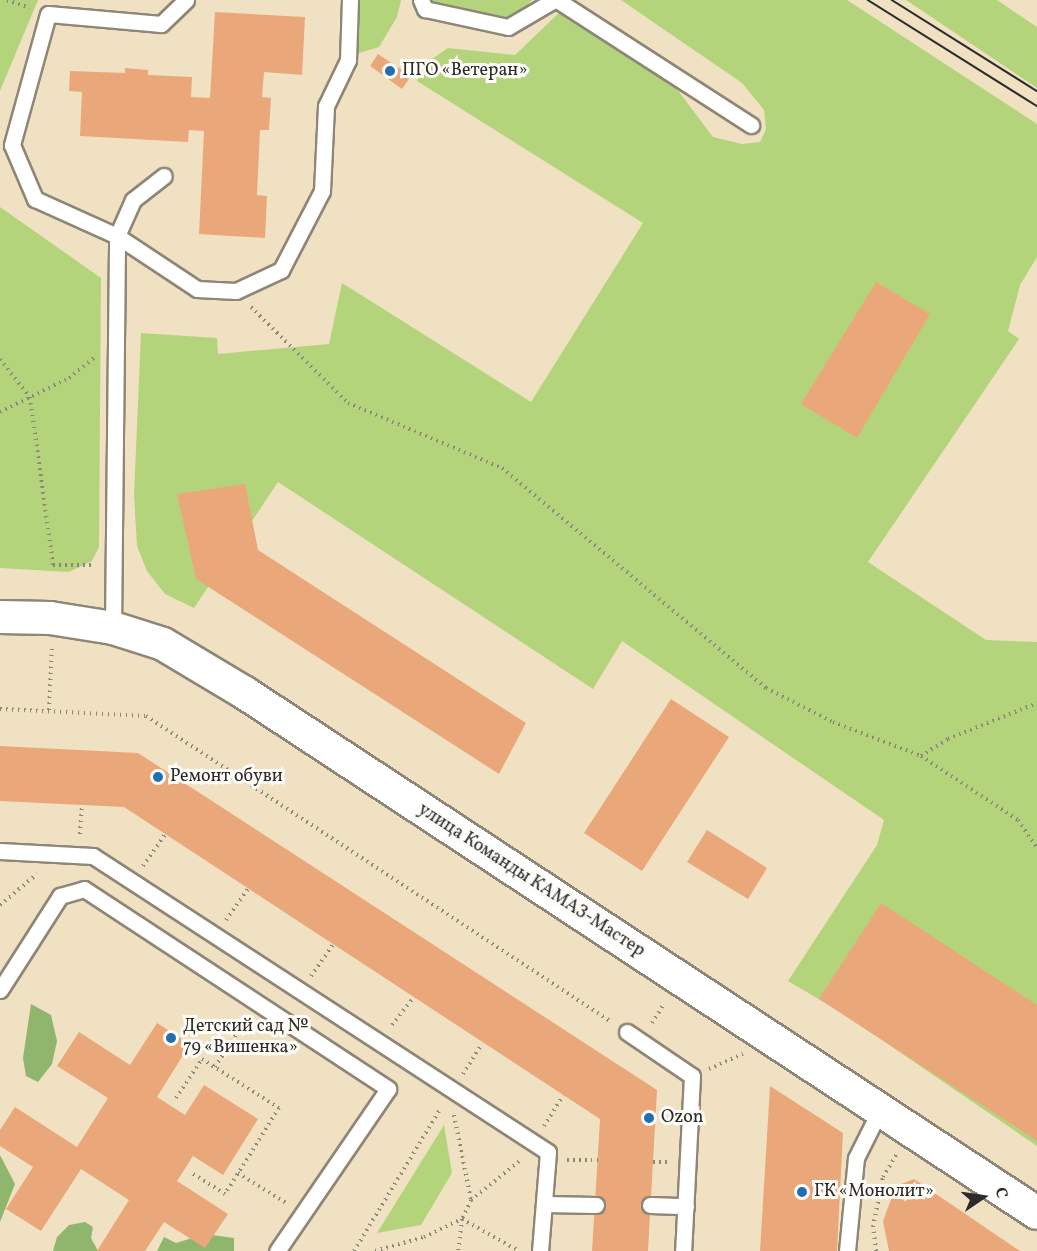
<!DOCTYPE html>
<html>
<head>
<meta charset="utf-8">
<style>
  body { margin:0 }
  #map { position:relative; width:1037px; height:1251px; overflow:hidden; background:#f0e1c2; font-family:Vollkorn,serif }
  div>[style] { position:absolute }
  .green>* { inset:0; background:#b4d47c }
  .forest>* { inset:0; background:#8fb66c }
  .building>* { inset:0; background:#eaa87a }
  .path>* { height:4px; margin-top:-2px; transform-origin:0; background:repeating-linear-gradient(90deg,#8e8676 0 1.5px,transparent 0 6px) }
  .roads { filter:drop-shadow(2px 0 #8e8676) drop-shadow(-2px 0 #8e8676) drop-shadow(0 2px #8e8676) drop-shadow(0 -2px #8e8676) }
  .service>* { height:15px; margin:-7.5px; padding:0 7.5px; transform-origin:7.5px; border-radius:7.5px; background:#fff }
  .minor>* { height:32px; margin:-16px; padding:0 16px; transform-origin:16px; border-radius:16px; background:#fff }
  .tram>* { height:1.5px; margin:-0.75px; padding:0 0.75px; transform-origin:0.75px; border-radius:0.75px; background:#2b2b2b }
  .dots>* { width:16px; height:16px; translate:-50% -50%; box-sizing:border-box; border:3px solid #fdfcf7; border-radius:50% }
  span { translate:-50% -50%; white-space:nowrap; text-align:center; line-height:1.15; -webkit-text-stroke:6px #fdfcf7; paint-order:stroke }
  .poi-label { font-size:18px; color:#2b2b2b }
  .left { translate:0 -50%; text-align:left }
  .street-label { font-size:18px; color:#2b2b2b }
  .north { position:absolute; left:953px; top:1167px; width:60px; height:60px; -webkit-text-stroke:4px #fdfcf7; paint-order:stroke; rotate:77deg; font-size:16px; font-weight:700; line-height:24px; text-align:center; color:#2b2b2b }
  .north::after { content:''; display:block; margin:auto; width:21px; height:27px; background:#2b2b2b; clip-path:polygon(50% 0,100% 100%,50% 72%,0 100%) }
</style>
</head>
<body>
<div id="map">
  <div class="green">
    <div style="clip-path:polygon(0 0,38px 0,0 91px)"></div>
    <div style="clip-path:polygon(359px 0,401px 0,397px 17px,379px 47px,356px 54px)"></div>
    <div style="clip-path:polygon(429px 0,532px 0,516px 16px,493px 22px,430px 4px)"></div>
    <div style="clip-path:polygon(621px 0,847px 0,1037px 124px,1037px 257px,1020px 285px,1008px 331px,1019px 339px,868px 562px,986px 640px,1037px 642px,1037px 1146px,844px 1014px,788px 981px,877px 845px,884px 820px,622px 641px,593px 689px,278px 482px,194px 608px,165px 594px,147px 571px,137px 546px,134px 495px,141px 333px,217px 338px,218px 354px,329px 344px,342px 283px,531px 402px,643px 223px,417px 81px,426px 63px,448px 48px,515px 55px,563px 9px,673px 84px,713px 137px,742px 144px,760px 142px,766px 129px,764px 110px,742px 83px)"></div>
    <div style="clip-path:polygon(906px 0,997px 0,1037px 27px,1037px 88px)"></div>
    <div style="clip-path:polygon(0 207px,101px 278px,99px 547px,92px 561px,69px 572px,0 568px)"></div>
    <div style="clip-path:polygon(444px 1125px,452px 1173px,421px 1225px,377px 1233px)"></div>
  </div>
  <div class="forest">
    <div style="clip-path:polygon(31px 1004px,51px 1015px,57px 1041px,52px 1064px,38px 1082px,26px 1076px,23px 1058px)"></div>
    <div style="clip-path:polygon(0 1155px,15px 1184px,0 1222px)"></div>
    <div style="clip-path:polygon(85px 1222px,93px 1227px,91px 1238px,98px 1251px,53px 1251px,57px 1237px,69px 1225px)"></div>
    <div style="clip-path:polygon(205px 1234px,234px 1238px,234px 1251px,157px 1251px,164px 1237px,176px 1243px)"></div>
  </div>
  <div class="building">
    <div style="clip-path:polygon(215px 12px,305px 17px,302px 75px,264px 72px,262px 97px,271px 98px,269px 130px,260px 130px,257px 195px,267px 196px,265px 238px,199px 234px,204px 131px,189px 130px,188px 142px,80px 136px,82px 92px,69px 91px,70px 71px,125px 73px,125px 68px,148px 70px,148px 75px,192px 77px,191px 97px,210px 98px)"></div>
    <div style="clip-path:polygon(378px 54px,411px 76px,402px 89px,370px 66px)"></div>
    <div style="clip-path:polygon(876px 282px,930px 314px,857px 438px,801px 404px)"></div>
    <div style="clip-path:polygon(245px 484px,258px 550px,526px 723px,499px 774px,196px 579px,177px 494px)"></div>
    <div style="clip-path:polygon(671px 699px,729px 737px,642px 871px,584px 833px)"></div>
    <div style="clip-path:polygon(0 746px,138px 753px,657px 1090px,648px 1251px,592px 1251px,600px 1119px,124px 807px,0 801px)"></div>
    <div style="clip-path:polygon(707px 830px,767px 868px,748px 899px,687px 862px)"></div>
    <div style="clip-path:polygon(881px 903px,1037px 1005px,1037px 1141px,819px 999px)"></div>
    <div style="clip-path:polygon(157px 1023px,190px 1044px,157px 1097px,185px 1115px,204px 1085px,258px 1119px,223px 1175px,193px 1156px,177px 1181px,228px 1214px,205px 1248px,164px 1222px,145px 1251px,97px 1251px,129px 1200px,81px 1169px,41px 1231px,6px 1209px,33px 1167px,0 1146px,0 1130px,15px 1107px,77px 1147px,108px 1098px,57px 1066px,79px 1032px,130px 1065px)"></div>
    <div style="clip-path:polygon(770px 1086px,843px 1133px,837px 1251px,760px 1251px)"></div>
    <div style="clip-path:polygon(914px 1179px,1020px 1251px,889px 1251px,883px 1221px,896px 1186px)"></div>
  </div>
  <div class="path">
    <div style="left:7px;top:0;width:24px;rotate:19deg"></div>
    <div style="left:251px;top:307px;width:136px;rotate:44.7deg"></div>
    <div style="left:348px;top:403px;width:167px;rotate:22.9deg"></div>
    <div style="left:502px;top:468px;width:344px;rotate:39.8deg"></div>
    <div style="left:766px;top:688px;width:75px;rotate:26.9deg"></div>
    <div style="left:833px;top:722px;width:94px;rotate:21.1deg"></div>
    <div style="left:921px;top:756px;width:32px;rotate:-32deg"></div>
    <div style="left:948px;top:739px;width:96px;rotate:-22deg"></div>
    <div style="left:0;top:359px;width:48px;rotate:51.7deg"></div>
    <div style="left:30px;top:397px;width:170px;rotate:82.2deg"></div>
    <div style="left:53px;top:565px;width:42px"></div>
    <div style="left:0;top:412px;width:77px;rotate:-26.2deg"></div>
    <div style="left:69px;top:378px;width:33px;rotate:-39deg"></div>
    <div style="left:0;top:709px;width:146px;rotate:2.7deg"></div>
    <div style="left:146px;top:716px;width:555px;rotate:33.32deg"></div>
    <div style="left:49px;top:710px;width:63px;rotate:-87.3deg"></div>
    <div style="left:921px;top:756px;width:116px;rotate:33.4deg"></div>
    <div style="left:1018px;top:820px;width:34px;rotate:56deg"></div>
    <div style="left:80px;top:834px;width:29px;rotate:-86deg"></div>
    <div style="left:143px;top:866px;width:39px;rotate:-55deg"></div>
    <div style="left:0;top:905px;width:48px;rotate:-40deg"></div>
    <div style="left:226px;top:920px;width:38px;rotate:-55deg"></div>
    <div style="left:311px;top:976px;width:39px;rotate:-55deg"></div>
    <div style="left:652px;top:1023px;width:22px;rotate:-58deg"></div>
    <div style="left:392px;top:1025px;width:36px;rotate:-52deg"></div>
    <div style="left:215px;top:1067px;width:56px;rotate:-57.4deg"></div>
    <div style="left:709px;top:1069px;width:37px;rotate:-24deg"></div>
    <div style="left:463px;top:1074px;width:36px;rotate:-58deg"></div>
    <div style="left:176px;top:1098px;width:47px;rotate:-56.3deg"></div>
    <div style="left:202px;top:1059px;width:91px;rotate:32.5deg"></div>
    <div style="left:279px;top:1108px;width:102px;rotate:122.1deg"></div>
    <div style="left:225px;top:1194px;width:41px;rotate:-147.8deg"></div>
    <div style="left:454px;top:1115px;width:87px;rotate:78.7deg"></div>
    <div style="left:471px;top:1200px;width:21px;rotate:115deg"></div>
    <div style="left:462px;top:1219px;width:32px;rotate:97deg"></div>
    <div style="left:544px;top:1126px;width:36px;rotate:-58deg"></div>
    <div style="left:567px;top:1160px;width:33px"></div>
    <div style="left:653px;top:1162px;width:14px"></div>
    <div style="left:238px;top:1173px;width:57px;rotate:32deg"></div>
    <div style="left:471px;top:1200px;width:65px;rotate:-38.8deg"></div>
    <div style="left:354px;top:1251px;width:167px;rotate:-58.7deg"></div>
    <div style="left:375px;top:1251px;width:51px;rotate:-15.9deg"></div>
    <div style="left:424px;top:1237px;width:42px;rotate:-25.3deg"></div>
    <div style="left:462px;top:1219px;width:65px;rotate:29.3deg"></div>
    <div style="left:876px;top:1251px;width:24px;rotate:-97deg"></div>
    <div style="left:873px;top:1227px;width:51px;rotate:-78.7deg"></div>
    <div style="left:883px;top:1177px;width:26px;rotate:-59deg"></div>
  </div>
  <div class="roads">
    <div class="service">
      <div style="left:186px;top:0;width:35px;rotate:136deg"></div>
      <div style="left:161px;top:24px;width:113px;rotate:-174.9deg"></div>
      <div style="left:48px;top:14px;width:136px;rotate:105.4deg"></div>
      <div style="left:12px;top:145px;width:59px;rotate:66.9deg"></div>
      <div style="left:35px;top:199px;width:90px;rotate:24.3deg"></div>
      <div style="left:117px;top:236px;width:96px;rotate:33.5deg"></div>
      <div style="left:197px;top:289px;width:39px;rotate:3deg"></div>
      <div style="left:236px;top:291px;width:50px;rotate:-25deg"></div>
      <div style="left:281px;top:270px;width:89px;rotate:-62.6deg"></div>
      <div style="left:322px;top:191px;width:85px;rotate:-87.3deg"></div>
      <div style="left:326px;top:106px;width:51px;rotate:-64.4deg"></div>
      <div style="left:348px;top:60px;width:60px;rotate:-88.1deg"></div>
      <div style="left:421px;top:0;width:10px;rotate:66deg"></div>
      <div style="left:425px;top:9px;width:85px;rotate:12.2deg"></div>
      <div style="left:508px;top:27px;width:53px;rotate:-30.4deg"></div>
      <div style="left:557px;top:0;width:231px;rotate:32.8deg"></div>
      <div style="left:113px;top:628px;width:392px;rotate:-89.4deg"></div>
      <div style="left:117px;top:236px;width:39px;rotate:-66deg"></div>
      <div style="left:133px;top:200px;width:39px;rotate:-38deg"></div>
      <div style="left:0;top:851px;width:93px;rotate:3.1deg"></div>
      <div style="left:93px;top:856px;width:543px;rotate:33.05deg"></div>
      <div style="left:548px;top:1152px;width:99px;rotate:94.6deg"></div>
      <div style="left:0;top:990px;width:112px;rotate:-57.4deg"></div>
      <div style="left:60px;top:896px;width:25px;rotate:-16deg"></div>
      <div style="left:84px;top:889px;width:364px;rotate:33.3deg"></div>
      <div style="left:388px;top:1089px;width:196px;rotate:124.4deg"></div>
      <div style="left:627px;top:1032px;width:78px;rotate:34.1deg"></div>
      <div style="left:692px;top:1076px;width:175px;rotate:92.9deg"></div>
      <div style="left:545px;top:1204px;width:51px;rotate:1.1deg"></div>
      <div style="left:650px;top:1205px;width:36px;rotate:2deg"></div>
      <div style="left:847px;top:1251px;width:93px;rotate:-84.5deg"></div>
      <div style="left:856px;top:1158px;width:54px;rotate:-63.4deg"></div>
    </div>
    <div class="minor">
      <div style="left:0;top:617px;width:50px;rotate:1.1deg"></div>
      <div style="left:50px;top:618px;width:64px;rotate:9deg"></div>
      <div style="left:113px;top:628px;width:52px;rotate:17.7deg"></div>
      <div style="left:163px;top:644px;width:96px;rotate:30.9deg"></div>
      <div style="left:245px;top:693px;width:947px;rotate:33.29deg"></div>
    </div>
  </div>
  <div class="tram">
    <div style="left:868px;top:0;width:199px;rotate:32.1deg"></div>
    <div style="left:892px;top:0;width:171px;rotate:32.1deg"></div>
  </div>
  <div class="dots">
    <div style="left:390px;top:71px;background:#1f6fb2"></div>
    <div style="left:158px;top:777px;background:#1f6fb2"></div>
    <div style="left:171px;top:1038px;background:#1f6fb2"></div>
    <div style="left:649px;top:1118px;background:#1f6fb2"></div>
    <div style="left:802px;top:1192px;background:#1f6fb2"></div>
  </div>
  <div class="poi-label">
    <span class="left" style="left:402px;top:71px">ПГО «Ветеран»</span>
    <span class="left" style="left:170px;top:777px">Ремонт обуви</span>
    <span class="left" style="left:183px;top:1038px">Детский сад №<br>79 «Вишенка»</span>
    <span class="left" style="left:661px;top:1118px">Ozon</span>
    <span class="left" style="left:814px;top:1192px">ГК «Монолит»</span>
  </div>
  <div class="street-label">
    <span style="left:531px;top:881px;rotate:33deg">улица Команды КАМАЗ-Мастер</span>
  </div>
  <div class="north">С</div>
</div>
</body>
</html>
